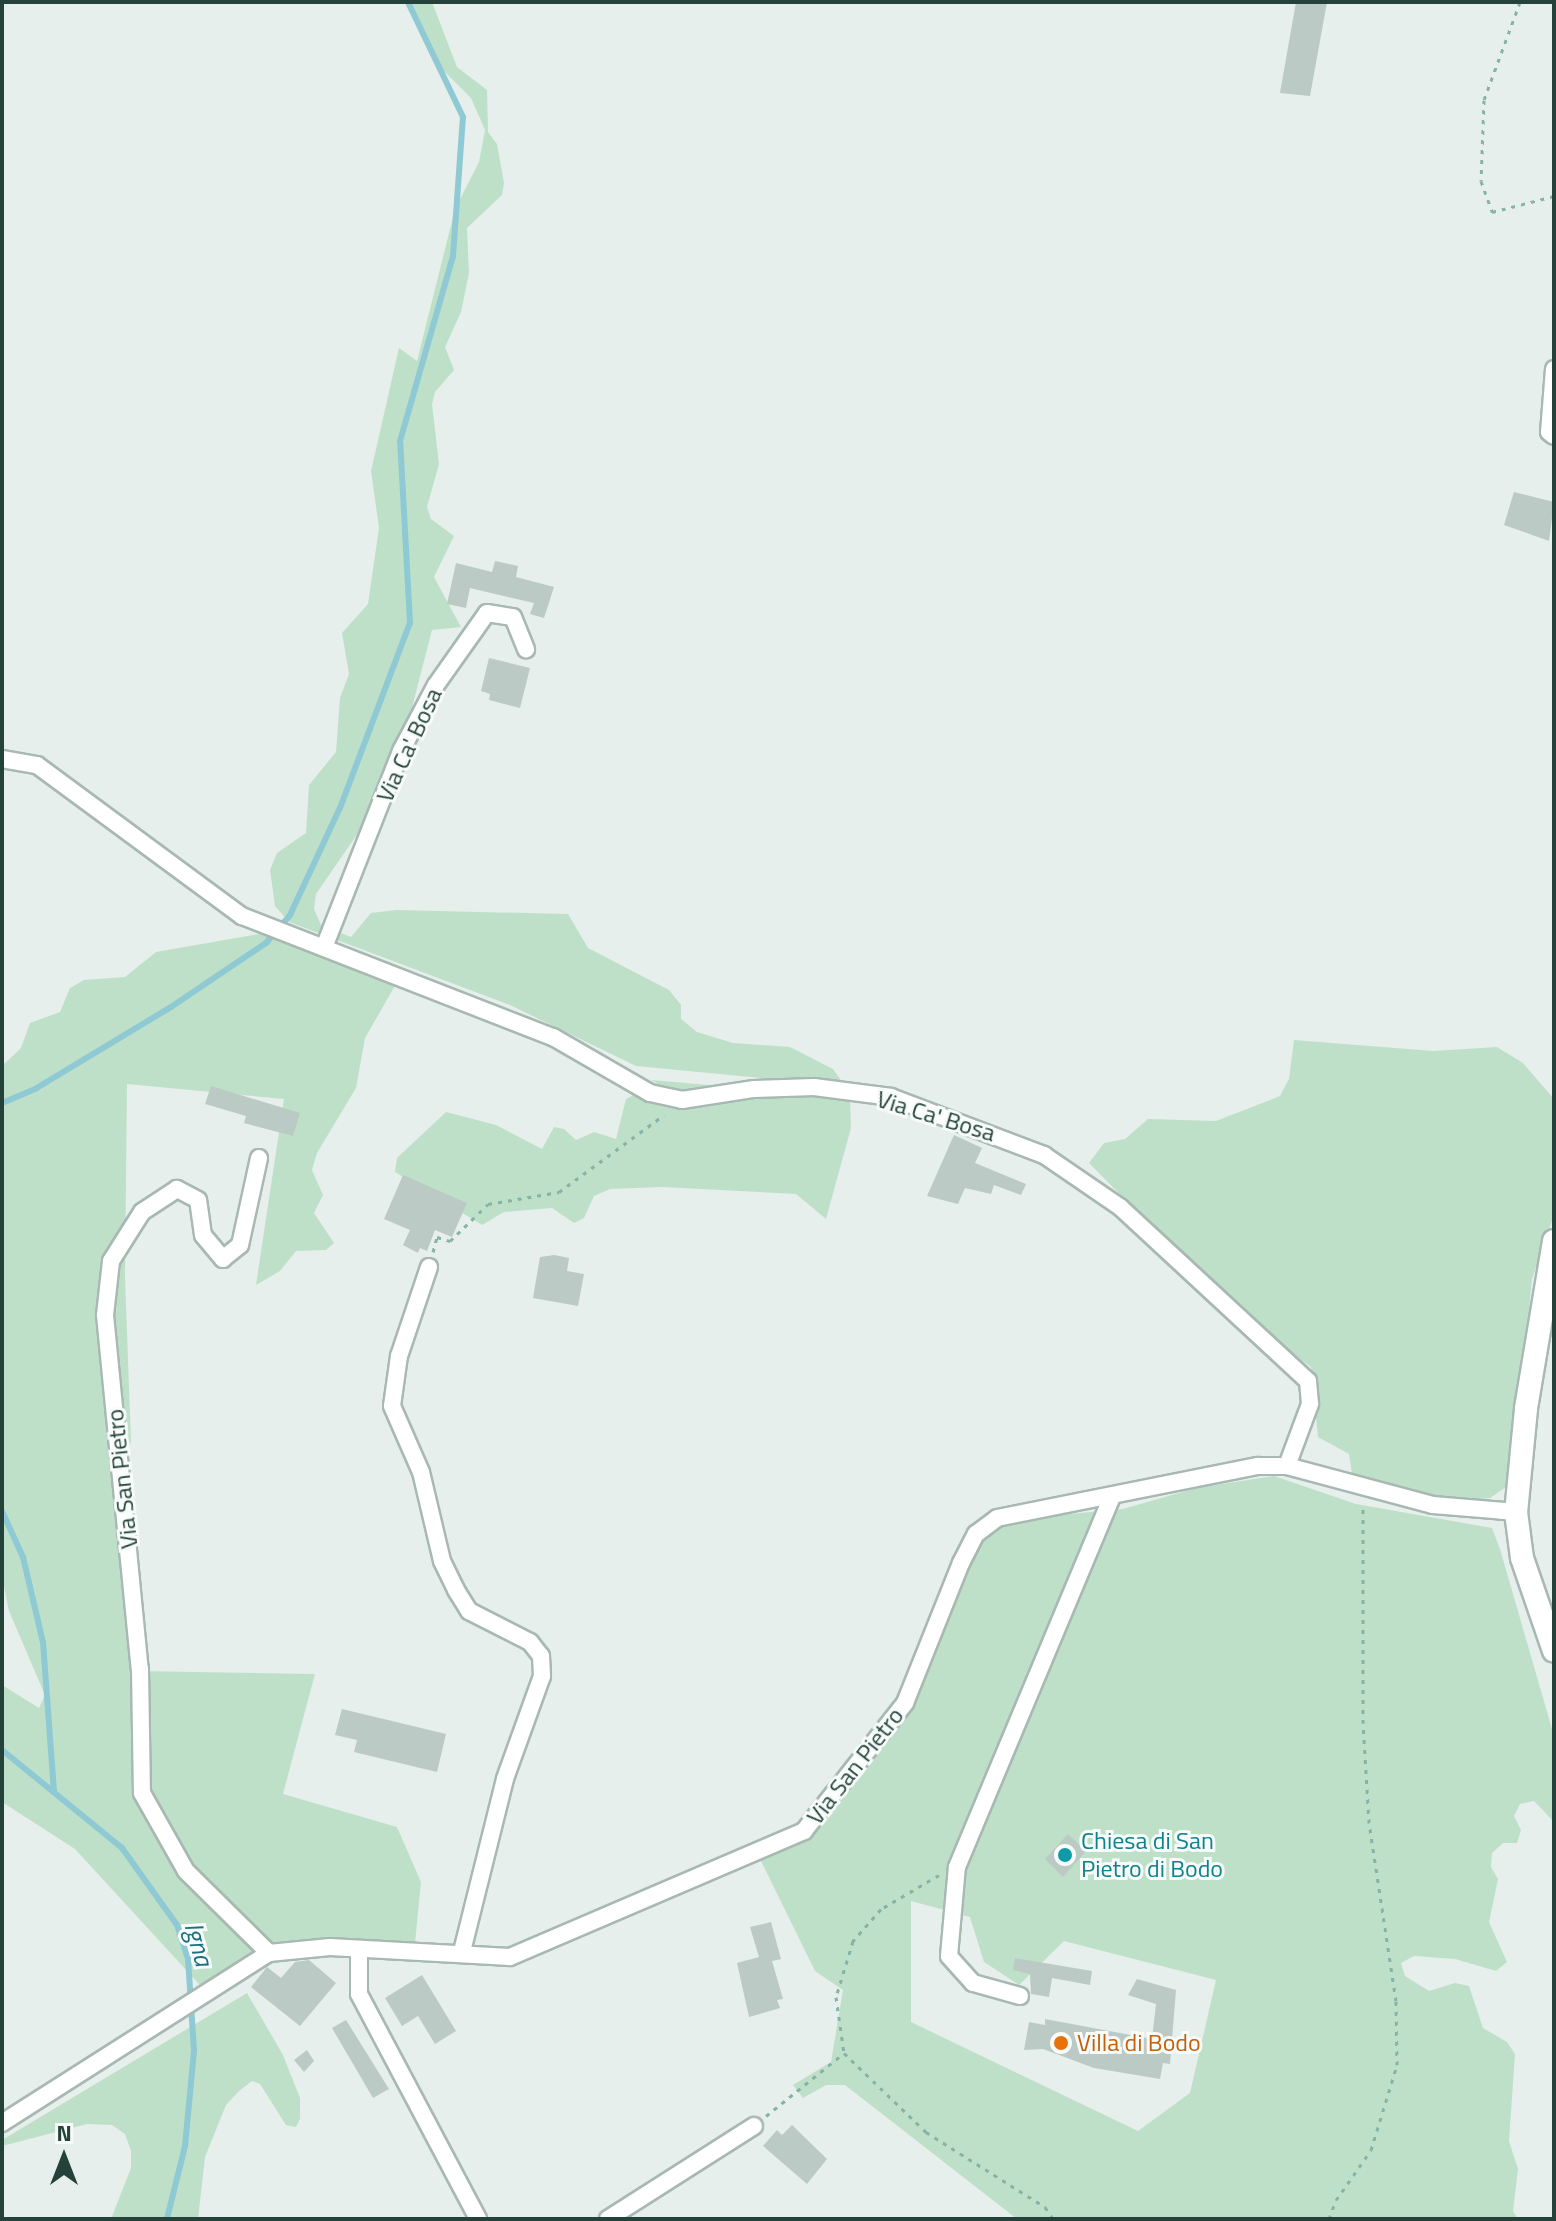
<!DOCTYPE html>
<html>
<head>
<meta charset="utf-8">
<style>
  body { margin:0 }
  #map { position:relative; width:1556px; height:2221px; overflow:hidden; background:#e6efeb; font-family:"Titillium Web",sans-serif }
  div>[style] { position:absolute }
  .green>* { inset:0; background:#bfe0c8 }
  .stream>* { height:6px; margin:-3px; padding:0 3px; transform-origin:3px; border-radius:3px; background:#8ec9d4 }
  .building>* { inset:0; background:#bbcac4 }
  .path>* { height:3px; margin-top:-1.5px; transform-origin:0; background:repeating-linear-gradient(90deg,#86b3a5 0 4px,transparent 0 10px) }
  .roads { filter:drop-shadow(2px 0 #a8b8b2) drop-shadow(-2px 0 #a8b8b2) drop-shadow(0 2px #a8b8b2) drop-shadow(0 -2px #a8b8b2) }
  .street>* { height:16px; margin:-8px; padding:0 8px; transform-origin:8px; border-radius:8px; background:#fff }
  .secondary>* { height:22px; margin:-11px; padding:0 11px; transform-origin:11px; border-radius:11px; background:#fff }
  .dots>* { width:22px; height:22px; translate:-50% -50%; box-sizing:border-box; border:4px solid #f7fbf9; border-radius:50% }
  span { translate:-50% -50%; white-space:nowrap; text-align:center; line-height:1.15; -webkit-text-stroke:6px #f7fbf9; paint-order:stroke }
  .street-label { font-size:24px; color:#24423a }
  .culture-label { font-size:24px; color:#0d838f }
  .left { translate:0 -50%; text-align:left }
  .food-label { font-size:24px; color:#c56008 }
  .water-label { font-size:26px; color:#1c6f80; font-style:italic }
  .frame { position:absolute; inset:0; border:4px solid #24423a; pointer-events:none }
  .north { position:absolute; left:24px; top:2117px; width:80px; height:80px; -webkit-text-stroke:6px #f7fbf9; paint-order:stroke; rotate:0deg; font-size:22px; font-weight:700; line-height:32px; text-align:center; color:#24423a }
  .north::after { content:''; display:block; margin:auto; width:28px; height:36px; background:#24423a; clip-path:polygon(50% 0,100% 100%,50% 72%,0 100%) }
</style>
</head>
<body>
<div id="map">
  <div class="green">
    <div style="clip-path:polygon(406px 2px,432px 2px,457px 67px,487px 90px,488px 132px,497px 144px,504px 183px,502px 195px,467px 228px,469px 273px,461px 312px,445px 347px,454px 370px,435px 392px,432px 404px,439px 464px,427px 507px,431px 519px,454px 536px,434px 577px,461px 627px,432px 630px,406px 731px,356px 836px,316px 894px,314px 909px,321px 925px,351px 937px,371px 913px,396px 910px,568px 914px,588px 948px,669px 990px,681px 1005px,681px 1019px,697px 1032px,733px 1043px,790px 1047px,833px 1069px,845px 1086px,636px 1066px,510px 1005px,289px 922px,275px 906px,270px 870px,277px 853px,306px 833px,309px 785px,336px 752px,340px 698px,349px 674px,342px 633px,368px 604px,379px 528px,371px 471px,399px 348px,417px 361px,455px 209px,479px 162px,485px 130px,471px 98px,441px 68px)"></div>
    <div style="clip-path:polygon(265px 933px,396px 984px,365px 1038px,356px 1088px,317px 1153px,312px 1170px,323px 1195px,314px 1213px,334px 1243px,326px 1250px,296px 1251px,280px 1271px,256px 1285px,284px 1099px,127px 1084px,125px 1277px,131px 1442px,116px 1473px,135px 1671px,315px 1674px,283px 1794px,397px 1827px,421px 1882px,415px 1943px,283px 1953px,210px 1996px,75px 1849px,2px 1802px,2px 1685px,39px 1708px,45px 1695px,9px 1611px,2px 1577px,2px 1066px,21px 1048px,30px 1023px,60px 1012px,70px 988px,84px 980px,125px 977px,156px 952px)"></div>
    <div style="clip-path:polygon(1294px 1040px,1433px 1051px,1497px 1047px,1523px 1063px,1554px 1099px,1554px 1215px,1532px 1279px,1512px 1483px,1490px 1498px,1462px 1502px,1354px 1486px,1349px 1454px,1318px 1437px,1311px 1367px,1239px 1315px,1089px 1163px,1104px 1143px,1125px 1139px,1148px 1119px,1216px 1121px,1280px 1096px,1289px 1079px)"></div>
    <div style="clip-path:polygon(651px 1080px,850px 1097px,851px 1128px,826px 1219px,796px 1194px,662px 1187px,610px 1189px,594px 1196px,584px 1218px,574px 1223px,552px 1208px,504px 1212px,482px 1225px,395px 1172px,397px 1158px,446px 1112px,496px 1125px,542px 1149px,554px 1127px,564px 1129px,576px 1140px,594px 1132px,616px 1139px,626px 1099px,657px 1083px)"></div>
    <div style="clip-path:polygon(evenodd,1274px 1476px,1356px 1504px,1492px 1528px,1500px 1549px,1554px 1736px,1554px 1822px,1534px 1801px,1520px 1804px,1514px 1816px,1521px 1830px,1517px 1843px,1503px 1843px,1492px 1853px,1491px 1867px,1498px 1879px,1489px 1922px,1507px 1962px,1496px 1971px,1455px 1959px,1414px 1956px,1401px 1963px,1405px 1976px,1429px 1991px,1455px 1983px,1469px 1986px,1483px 2028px,1507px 2042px,1515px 2054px,1509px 2141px,1518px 2169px,1513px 2211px,1518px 2219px,1017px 2219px,845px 2085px,826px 2085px,803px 2098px,793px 2085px,831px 2062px,843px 1990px,815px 1971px,760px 1859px,807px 1838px,914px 1697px,971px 1549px,987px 1533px,1015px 1519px,1123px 1509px,1196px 1488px,1274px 1476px,911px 1901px,970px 1917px,984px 1962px,1019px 1985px,1064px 1941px,1216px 1980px,1190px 2093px,1138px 2131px,911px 2022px,911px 1901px)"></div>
    <div style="clip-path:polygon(247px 1993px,283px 2055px,300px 2098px,300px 2119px,296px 2127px,286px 2125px,260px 2084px,252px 2081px,239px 2091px,226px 2105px,205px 2157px,198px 2219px,111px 2219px,131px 2168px,131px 2151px,125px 2134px,112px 2125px,87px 2124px,2px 2146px,2px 2140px)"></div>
  </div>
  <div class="stream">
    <div style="left:2px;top:1103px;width:36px;rotate:-23deg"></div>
    <div style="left:35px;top:1089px;width:159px;rotate:-31.1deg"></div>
    <div style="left:171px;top:1007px;width:115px;rotate:-34deg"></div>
    <div style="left:266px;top:943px;width:37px;rotate:-49deg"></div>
    <div style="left:290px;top:915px;width:118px;rotate:-65deg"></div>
    <div style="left:340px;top:808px;width:198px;rotate:-69.3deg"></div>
    <div style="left:410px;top:623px;width:182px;rotate:-93.1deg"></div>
    <div style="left:400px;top:441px;width:192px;rotate:-74deg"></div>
    <div style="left:453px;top:256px;width:139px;rotate:-85.9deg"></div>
    <div style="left:463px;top:117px;width:127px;rotate:-115.6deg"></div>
    <div style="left:2px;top:1511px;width:51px;rotate:65.5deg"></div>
    <div style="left:23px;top:1557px;width:87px;rotate:76.8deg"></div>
    <div style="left:43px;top:1642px;width:150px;rotate:85.8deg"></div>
    <div style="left:2px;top:1750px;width:155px;rotate:39.2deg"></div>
    <div style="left:122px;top:1848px;width:95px;rotate:54.5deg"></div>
    <div style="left:177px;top:1925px;width:35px;rotate:72deg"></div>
    <div style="left:188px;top:1958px;width:93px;rotate:86.3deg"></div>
    <div style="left:194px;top:2051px;width:95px;rotate:95.4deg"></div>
    <div style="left:185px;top:2146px;width:75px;rotate:103.9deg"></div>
  </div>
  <div class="building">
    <div style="clip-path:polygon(1296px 2px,1327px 2px,1310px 96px,1280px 93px)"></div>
    <div style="clip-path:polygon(1514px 492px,1554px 502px,1549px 541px,1504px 525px)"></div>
    <div style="clip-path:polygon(495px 561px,518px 566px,516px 577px,554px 587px,544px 618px,530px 614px,534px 603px,470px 588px,466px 608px,447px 604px,456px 563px,492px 572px)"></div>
    <div style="clip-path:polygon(489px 658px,530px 668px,520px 708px,489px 700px,490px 694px,481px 691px)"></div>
    <div style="clip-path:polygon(211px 1086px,300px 1113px,293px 1136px,244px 1123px,246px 1116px,205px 1104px)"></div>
    <div style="clip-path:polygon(954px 1135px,982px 1148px,975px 1163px,1026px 1184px,1021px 1195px,994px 1185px,991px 1194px,965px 1188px,958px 1204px,927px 1196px)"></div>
    <div style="clip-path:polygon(403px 1175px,467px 1203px,452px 1237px,435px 1230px,427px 1251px,420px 1248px,418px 1253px,403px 1245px,410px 1230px,384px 1219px)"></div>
    <div style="clip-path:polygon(554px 1255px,569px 1258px,567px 1271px,584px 1274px,578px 1306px,533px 1298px,540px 1257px)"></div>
    <div style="clip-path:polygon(342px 1709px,446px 1734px,437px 1772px,354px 1752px,357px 1740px,335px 1735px)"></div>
    <div style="clip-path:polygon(1068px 1834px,1086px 1851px,1063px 1877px,1045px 1859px)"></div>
    <div style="clip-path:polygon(771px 1922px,781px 1959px,772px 1961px,783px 1999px,777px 2000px,780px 2008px,749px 2017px,737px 1963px,759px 1957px,750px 1927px)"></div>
    <div style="clip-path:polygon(1015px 1958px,1092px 1971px,1090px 1985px,1052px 1978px,1049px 1997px,1031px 1994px,1030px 1974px,1013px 1970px)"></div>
    <div style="clip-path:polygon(309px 1960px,336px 1983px,300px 2026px,251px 1987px,267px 1967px,281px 1978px,295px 1962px)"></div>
    <div style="clip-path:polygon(422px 1975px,456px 2031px,435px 2044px,418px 2016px,402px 2026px,385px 1998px)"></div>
    <div style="clip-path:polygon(1137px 1979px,1176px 1990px,1170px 2064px,1163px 2063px,1160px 2079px,1094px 2068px,1043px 2049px,1024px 2050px,1029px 2022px,1045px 2025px,1045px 2019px,1152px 2039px,1156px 2004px,1128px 1995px)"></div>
    <div style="clip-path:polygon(346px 2020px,389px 2089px,373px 2098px,332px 2028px)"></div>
    <div style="clip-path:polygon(307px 2050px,314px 2061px,304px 2072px,294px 2060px)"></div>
    <div style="clip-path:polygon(792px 2125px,827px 2159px,807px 2184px,763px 2146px,777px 2130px,782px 2135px)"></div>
  </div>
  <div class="path">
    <div style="left:1520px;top:2px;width:104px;rotate:110.2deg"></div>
    <div style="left:1484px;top:100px;width:81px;rotate:92.1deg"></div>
    <div style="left:1481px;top:181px;width:33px;rotate:70deg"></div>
    <div style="left:1492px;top:212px;width:64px;rotate:-14.5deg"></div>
    <div style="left:433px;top:1252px;width:16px;rotate:-75deg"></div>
    <div style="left:437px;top:1237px;width:14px;rotate:17deg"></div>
    <div style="left:450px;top:1241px;width:53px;rotate:-44.2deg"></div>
    <div style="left:488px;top:1204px;width:72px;rotate:-9.6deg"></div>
    <div style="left:559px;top:1192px;width:130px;rotate:-36.3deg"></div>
    <div style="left:939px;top:1875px;width:67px;rotate:149.6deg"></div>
    <div style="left:881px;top:1909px;width:43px;rotate:131.2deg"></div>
    <div style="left:853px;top:1941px;width:59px;rotate:106.9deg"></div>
    <div style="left:836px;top:1997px;width:57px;rotate:81.9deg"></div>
    <div style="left:844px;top:2053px;width:114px;rotate:43.9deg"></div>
    <div style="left:926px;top:2132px;width:141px;rotate:32.2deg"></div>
    <div style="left:1045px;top:2207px;width:14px;rotate:56deg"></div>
    <div style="left:766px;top:2116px;width:100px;rotate:-38.9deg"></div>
    <div style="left:1329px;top:2219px;width:20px;rotate:-70deg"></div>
    <div style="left:1336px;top:2200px;width:61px;rotate:-55deg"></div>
    <div style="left:1371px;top:2150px;width:89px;rotate:-73deg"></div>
    <div style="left:1397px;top:2065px;width:64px;rotate:-90.9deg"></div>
    <div style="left:1396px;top:2001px;width:180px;rotate:-98.6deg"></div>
    <div style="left:1369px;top:1823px;width:100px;rotate:-93.4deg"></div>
    <div style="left:1363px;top:1723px;width:218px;rotate:-90deg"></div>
  </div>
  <div class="roads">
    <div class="street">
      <div style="left:1554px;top:369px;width:63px;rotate:94.5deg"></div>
      <div style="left:1549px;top:432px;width:6px;rotate:39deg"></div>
      <div style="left:2px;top:759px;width:36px;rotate:10deg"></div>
      <div style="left:37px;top:765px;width:255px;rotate:36.4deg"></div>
      <div style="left:242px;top:916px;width:334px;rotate:21.3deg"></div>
      <div style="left:553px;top:1037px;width:112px;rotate:30deg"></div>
      <div style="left:650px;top:1093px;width:33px;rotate:12deg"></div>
      <div style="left:682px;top:1100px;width:73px;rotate:-8.7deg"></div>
      <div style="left:754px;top:1089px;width:60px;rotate:-1.9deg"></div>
      <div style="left:814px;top:1087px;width:78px;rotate:7.4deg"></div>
      <div style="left:891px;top:1097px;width:164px;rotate:20.8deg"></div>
      <div style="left:1044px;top:1155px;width:92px;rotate:34.4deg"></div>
      <div style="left:1120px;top:1207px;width:256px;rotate:42.8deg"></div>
      <div style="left:1308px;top:1381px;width:23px;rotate:85deg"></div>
      <div style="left:1310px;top:1404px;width:66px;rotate:110.4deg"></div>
      <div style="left:325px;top:945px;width:208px;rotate:-68.6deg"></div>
      <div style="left:401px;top:751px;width:75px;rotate:-62.1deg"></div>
      <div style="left:436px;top:685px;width:88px;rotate:-54.7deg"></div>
      <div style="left:487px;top:613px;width:26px;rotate:9deg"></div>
      <div style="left:513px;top:617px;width:35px;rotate:68deg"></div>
      <div style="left:259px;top:1158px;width:89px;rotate:102.3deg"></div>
      <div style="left:240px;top:1245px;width:22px;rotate:141deg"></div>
      <div style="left:223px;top:1259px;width:31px;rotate:-130deg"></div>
      <div style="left:203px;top:1235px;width:35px;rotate:-98deg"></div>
      <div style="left:198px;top:1200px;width:24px;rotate:-152deg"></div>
      <div style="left:177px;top:1189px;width:42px;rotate:146.7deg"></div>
      <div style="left:142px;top:1212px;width:58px;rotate:122.3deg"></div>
      <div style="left:111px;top:1261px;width:54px;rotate:96.3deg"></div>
      <div style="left:105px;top:1315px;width:356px;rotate:84.4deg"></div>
      <div style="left:140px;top:1669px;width:124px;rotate:89.1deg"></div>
      <div style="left:142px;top:1793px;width:90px;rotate:60.6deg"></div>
      <div style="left:186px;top:1871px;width:117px;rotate:44.7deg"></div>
      <div style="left:429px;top:1267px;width:94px;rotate:108.6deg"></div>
      <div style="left:399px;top:1356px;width:50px;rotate:98deg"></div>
      <div style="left:392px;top:1406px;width:72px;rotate:66.3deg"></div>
      <div style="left:421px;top:1472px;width:91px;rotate:76.7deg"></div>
      <div style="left:442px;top:1561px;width:32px;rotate:64deg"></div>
      <div style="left:456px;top:1590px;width:25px;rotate:58deg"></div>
      <div style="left:469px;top:1611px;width:68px;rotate:26.9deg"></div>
      <div style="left:530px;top:1642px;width:18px;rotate:52deg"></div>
      <div style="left:541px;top:1656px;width:20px;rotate:87deg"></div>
      <div style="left:542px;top:1676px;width:109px;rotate:109.8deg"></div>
      <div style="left:505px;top:1779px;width:177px;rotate:104deg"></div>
      <div style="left:359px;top:1951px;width:43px;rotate:90deg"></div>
      <div style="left:359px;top:1994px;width:255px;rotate:62.1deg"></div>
      <div style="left:1020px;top:1996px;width:49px;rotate:-164.5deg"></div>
      <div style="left:973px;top:1983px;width:36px;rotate:-132deg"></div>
      <div style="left:949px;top:1956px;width:89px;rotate:-84.9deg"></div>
      <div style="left:957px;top:1867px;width:400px;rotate:-67.3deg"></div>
      <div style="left:2px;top:2123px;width:317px;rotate:-32.5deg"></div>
      <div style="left:269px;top:1953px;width:61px;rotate:-5.6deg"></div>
      <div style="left:330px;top:1947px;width:180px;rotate:3.2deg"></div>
      <div style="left:510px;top:1957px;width:320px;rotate:-23.2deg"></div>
      <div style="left:804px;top:1831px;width:163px;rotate:-51.7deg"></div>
      <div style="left:905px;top:1703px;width:151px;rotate:-68.2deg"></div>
      <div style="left:961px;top:1563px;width:33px;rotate:-63deg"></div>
      <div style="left:976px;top:1534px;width:26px;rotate:-37deg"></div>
      <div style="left:997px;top:1518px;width:266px;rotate:-11.3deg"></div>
      <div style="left:1258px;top:1466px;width:29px"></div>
      <div style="left:1287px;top:1466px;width:151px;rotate:15deg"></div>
      <div style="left:1433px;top:1505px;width:83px;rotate:4.8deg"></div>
      <div style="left:608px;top:2219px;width:173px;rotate:-32.5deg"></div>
    </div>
    <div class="secondary">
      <div style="left:1554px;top:1241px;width:170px;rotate:99.5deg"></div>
      <div style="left:1526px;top:1409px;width:103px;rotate:95.5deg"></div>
      <div style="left:1516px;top:1512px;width:46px;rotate:82.6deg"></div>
      <div style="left:1522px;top:1558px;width:98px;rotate:71deg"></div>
    </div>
  </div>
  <div class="dots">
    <div style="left:1065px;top:1855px;background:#0f9aa8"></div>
    <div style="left:1061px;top:2043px;background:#e8710a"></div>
  </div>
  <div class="street-label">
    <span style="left:409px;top:745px;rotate:-65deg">Via Ca' Bosa</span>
    <span style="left:936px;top:1116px;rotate:17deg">Via Ca' Bosa</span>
    <span style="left:122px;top:1479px;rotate:-96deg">Via San Pietro</span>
    <span style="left:855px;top:1766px;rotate:-52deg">Via San Pietro</span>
  </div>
  <div class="culture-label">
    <span class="left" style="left:1081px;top:1855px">Chiesa di San<br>Pietro di Bodo</span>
  </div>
  <div class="food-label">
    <span class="left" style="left:1077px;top:2043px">Villa di Bodo</span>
  </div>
  <div class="water-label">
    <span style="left:199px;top:1944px;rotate:74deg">Igna</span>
  </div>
  <div class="frame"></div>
  <div class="north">N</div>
</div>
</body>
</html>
